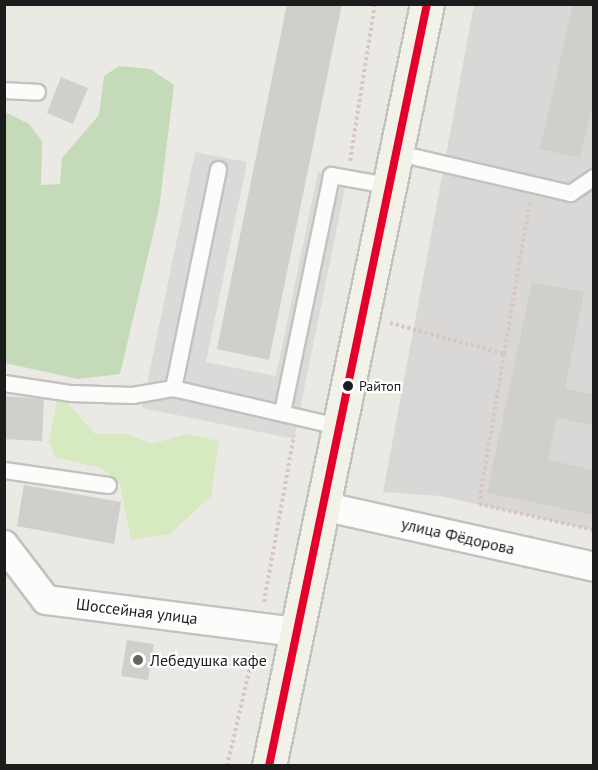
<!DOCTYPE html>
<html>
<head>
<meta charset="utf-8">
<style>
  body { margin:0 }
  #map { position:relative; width:598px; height:770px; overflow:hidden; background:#ebe9e4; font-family:"PT Sans",sans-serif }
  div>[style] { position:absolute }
  .residential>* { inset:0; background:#dad8d6 }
  .grass>* { inset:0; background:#d6e9c1 }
  .forest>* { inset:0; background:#c4dab9 }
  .parking>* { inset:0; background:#dbdad8 }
  .building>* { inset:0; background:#d1cfcb }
  .path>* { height:4px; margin-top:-2px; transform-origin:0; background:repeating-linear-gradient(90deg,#d6c7c3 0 3px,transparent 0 6px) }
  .roads { filter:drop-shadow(2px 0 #c3c2c0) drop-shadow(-2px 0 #c3c2c0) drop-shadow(0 2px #c3c2c0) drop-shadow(0 -2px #c3c2c0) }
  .lane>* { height:15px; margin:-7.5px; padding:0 7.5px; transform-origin:7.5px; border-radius:7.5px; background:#fcfcfb }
  .street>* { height:28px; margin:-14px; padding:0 14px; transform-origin:14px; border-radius:14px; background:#fcfcfb }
  .secondary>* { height:33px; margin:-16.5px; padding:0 16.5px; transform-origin:16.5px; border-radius:16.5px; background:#f2f2e9 }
  .bus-1>* { height:8px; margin:-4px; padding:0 4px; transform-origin:4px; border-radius:4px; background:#e4002b }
  .dots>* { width:16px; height:16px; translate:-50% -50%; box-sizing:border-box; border:3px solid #fff; border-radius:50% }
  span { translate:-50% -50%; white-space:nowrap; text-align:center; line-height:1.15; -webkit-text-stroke:4.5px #fff; paint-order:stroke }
  .bus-label { font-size:14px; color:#1c1c1c }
  .left { translate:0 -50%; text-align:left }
  .street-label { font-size:16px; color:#1c1c1c }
  .poi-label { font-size:16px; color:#1c1c1c }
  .frame { position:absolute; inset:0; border:6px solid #1c1c1c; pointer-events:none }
</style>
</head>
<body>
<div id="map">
  <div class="residential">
    <div style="clip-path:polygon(474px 5px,593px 5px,593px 530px,440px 496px,383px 492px)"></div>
  </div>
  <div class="grass">
    <div style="clip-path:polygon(57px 401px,66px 401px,95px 434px,128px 434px,151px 444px,187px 434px,219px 441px,211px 496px,170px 534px,131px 540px,120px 484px,102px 468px,55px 457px,49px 441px)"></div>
  </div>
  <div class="forest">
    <div style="clip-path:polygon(119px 66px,150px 69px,174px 85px,159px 209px,120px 374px,78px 379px,5px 363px,5px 112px,29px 124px,42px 141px,41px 185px,60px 184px,62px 158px,99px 115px,104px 76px)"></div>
  </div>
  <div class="parking">
    <div style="clip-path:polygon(195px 152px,247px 162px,206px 362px,276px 376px,318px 172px,347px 178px,294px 439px,142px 408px)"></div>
  </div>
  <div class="building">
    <div style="clip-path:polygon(287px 4px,342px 4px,269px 360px,217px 349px)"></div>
    <div style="clip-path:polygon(573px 4px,594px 4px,594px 98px,580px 158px,540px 149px)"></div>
    <div style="clip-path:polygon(61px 77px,88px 88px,73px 124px,47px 113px)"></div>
    <div style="clip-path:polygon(532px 282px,584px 292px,565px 389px,594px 394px,594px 425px,557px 418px,548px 460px,594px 470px,594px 515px,487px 493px)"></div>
    <div style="clip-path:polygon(4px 396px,44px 399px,42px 441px,4px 439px)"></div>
    <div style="clip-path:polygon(24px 485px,121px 502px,114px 544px,17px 526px)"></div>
    <div style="clip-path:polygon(127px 640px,154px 644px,148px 680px,121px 676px)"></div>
  </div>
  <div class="path">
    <div style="left:350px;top:161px;width:159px;rotate:-81deg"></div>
    <div style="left:390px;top:323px;width:118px;rotate:15.2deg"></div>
    <div style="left:504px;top:354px;width:152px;rotate:99.5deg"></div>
    <div style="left:479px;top:504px;width:118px;rotate:12.7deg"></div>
    <div style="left:504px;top:354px;width:155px;rotate:-80.4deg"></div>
    <div style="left:264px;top:602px;width:169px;rotate:-79.8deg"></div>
    <div style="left:227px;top:766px;width:118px;rotate:-76.8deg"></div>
  </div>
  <div class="roads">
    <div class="lane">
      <div style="left:4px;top:90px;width:33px;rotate:3deg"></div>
      <div style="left:394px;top:152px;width:181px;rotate:13.1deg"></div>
      <div style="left:570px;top:193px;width:29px;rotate:-34deg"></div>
      <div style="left:218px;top:169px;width:224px;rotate:101.6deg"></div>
      <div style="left:173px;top:388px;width:168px;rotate:13deg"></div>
      <div style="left:4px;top:383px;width:68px;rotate:8.5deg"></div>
      <div style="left:71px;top:393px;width:61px;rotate:1.9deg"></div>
      <div style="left:132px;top:395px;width:42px;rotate:-9.7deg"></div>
      <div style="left:282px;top:412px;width:242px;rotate:-78.3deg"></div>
      <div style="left:331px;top:175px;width:57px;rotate:10.1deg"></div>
      <div style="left:4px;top:470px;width:105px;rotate:8.2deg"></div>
    </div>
    <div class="street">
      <div style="left:322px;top:506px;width:279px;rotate:12.6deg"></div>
      <div style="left:4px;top:545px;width:69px;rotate:52.6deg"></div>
      <div style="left:46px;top:600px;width:252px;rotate:7.3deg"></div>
    </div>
    <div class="secondary">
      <div style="left:269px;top:766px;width:778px;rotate:-78.29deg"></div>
    </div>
  </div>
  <div class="bus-1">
    <div style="left:269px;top:766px;width:778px;rotate:-78.29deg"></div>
  </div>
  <div class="dots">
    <div style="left:348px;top:386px;background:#1c1c1c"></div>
    <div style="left:138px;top:660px;background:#646462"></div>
  </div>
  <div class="bus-label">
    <span class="left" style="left:359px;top:386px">Райтоп</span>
  </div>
  <div class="street-label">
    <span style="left:458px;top:536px;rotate:13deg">улица Фёдорова</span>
    <span style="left:137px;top:611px;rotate:7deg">Шоссейная улица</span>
  </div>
  <div class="poi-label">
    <span class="left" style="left:150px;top:660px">Лебедушка кафе</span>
  </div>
  <div class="frame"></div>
</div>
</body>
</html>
